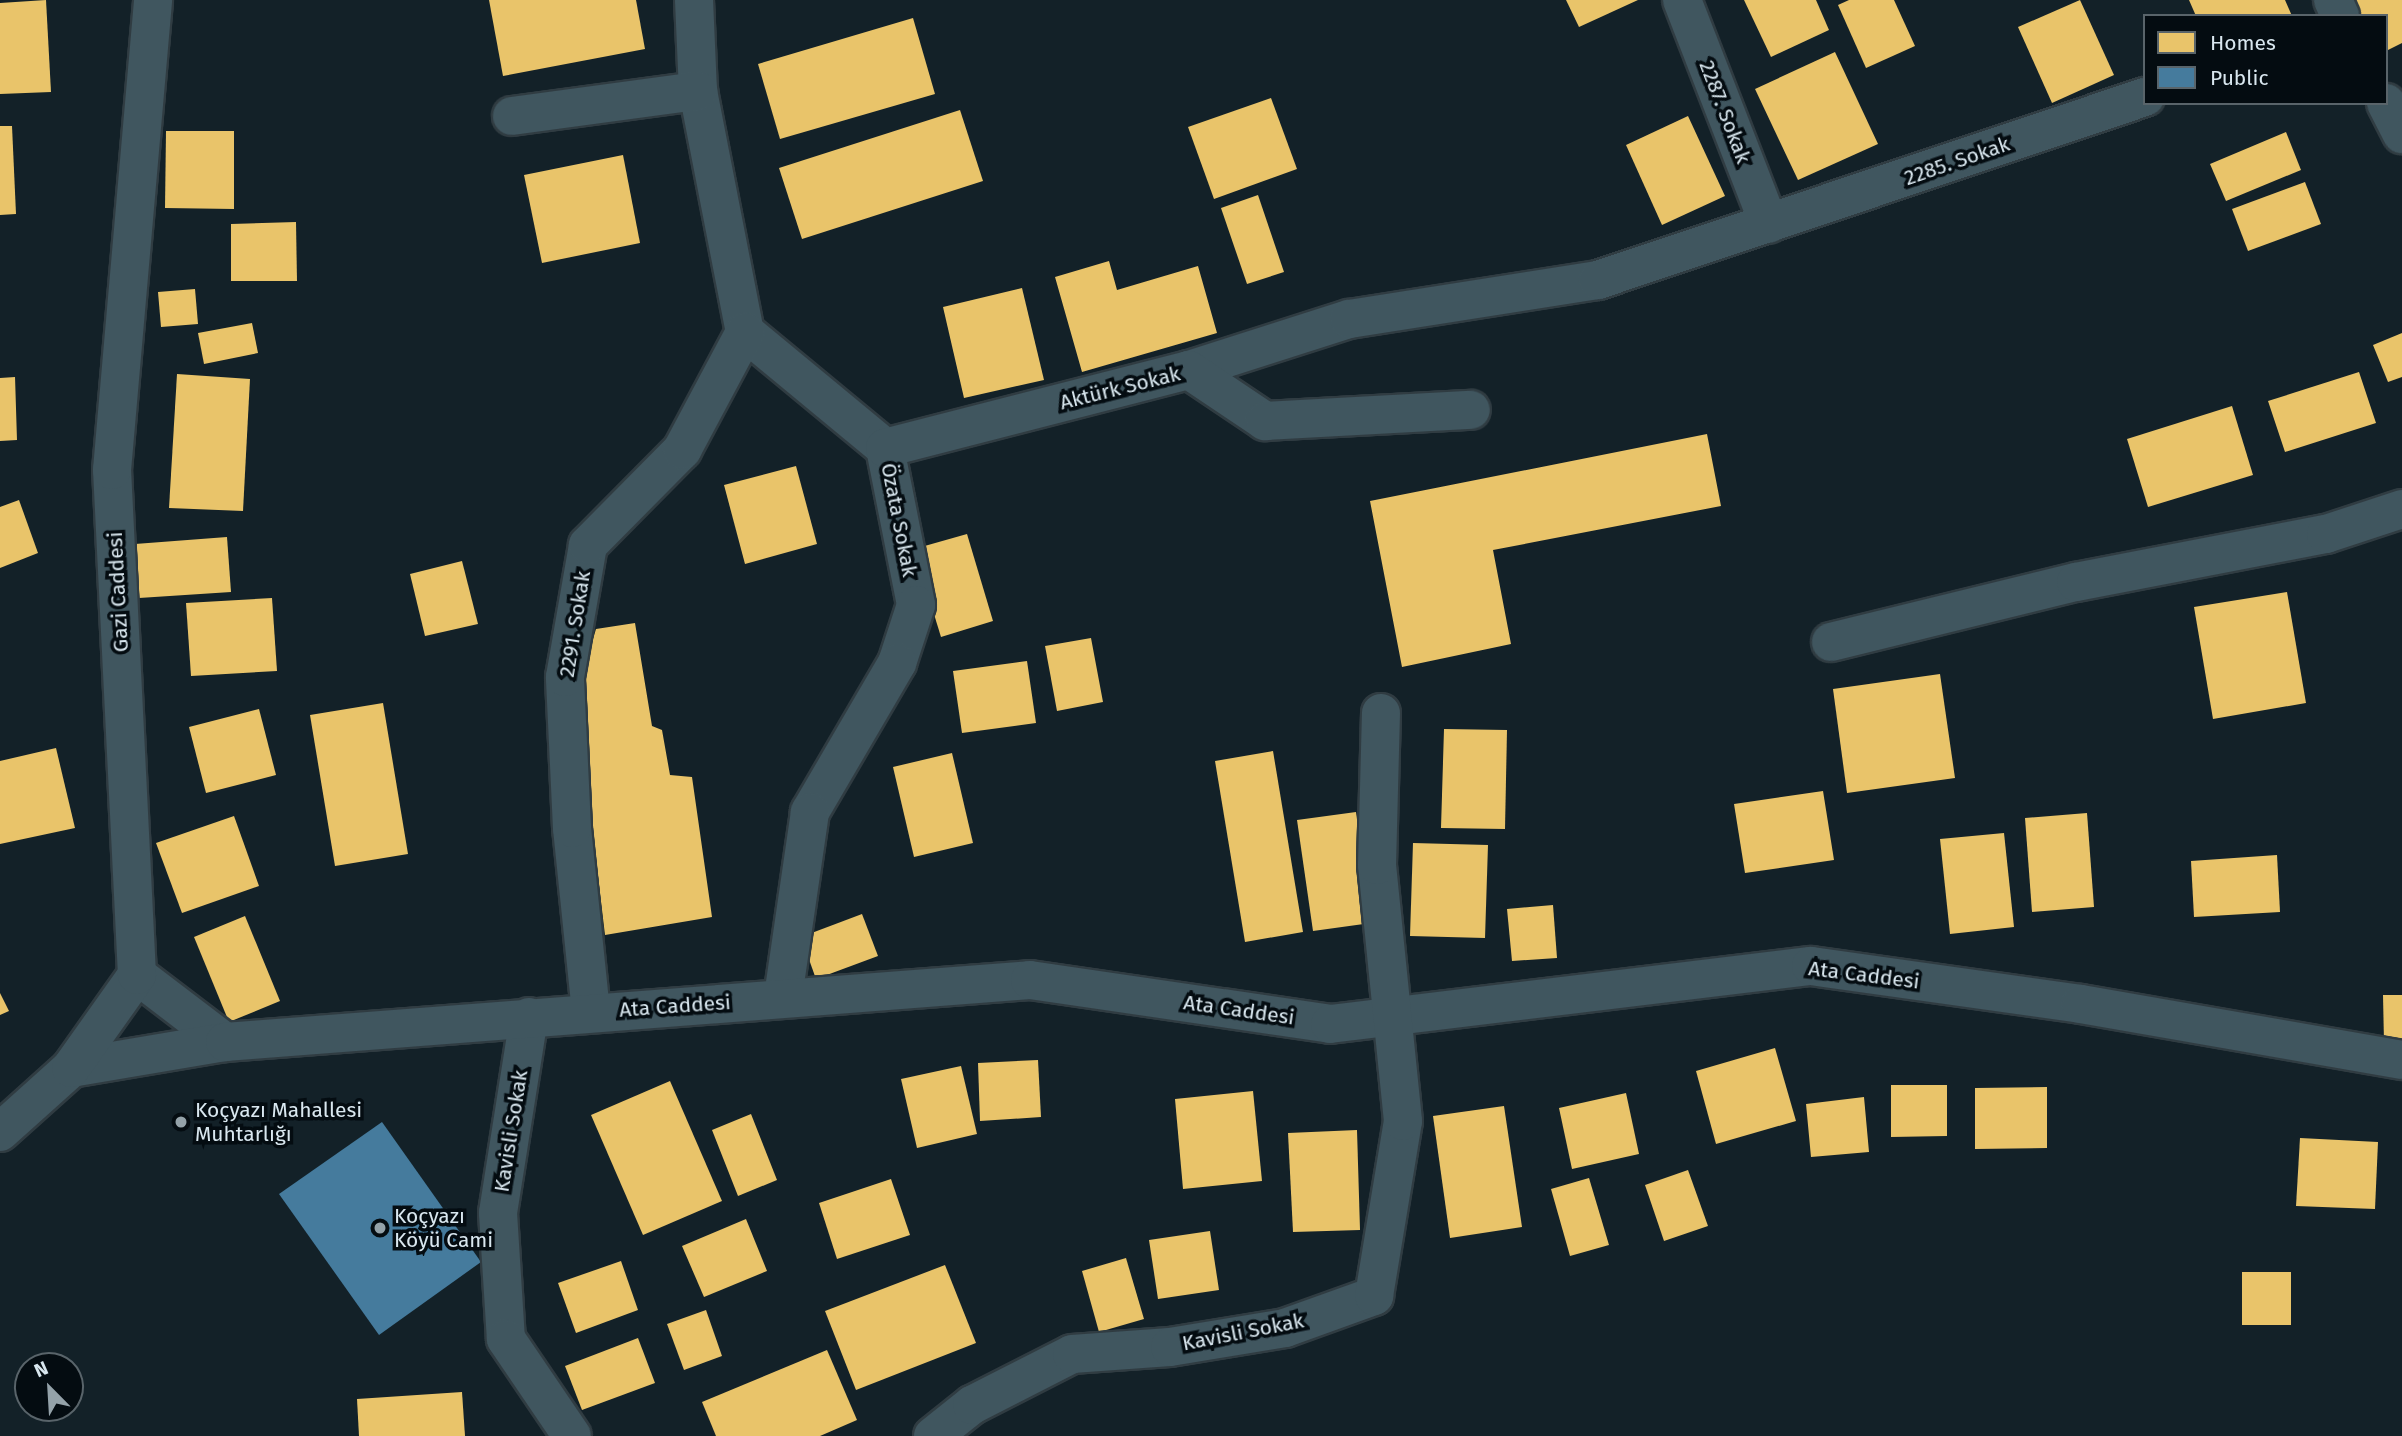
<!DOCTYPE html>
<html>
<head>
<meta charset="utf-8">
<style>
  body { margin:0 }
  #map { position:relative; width:2402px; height:1436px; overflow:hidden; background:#132128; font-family:"Fira Sans",sans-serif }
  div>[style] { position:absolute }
  .homes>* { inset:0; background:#e9c46a }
  .public>* { inset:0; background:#457b9d }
  .roads { filter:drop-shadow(2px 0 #303c42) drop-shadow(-2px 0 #303c42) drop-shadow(0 2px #303c42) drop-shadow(0 -2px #303c42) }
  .minor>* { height:38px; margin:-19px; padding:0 19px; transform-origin:19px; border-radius:19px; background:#40565f }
  .dots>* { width:19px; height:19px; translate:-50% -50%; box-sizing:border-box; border:4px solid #040c11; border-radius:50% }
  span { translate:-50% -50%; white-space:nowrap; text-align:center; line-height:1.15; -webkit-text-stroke:7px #040c11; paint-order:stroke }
  .street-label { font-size:21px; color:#d9e7ef }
  .poi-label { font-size:21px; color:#d9e7ef }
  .left { translate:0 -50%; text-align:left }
  .legend { position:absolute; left:2143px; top:14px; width:245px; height:91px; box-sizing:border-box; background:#040c11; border:2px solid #59646a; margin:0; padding:9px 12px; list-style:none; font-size:21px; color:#d9e7ef }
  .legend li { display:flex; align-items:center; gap:14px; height:35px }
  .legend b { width:35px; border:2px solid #59646a }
  .north { position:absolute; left:14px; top:1352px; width:70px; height:70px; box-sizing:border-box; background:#040c11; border:2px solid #59646a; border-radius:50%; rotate:336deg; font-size:19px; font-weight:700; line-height:28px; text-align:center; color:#d9e7ef }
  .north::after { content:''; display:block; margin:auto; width:24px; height:32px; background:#94a2a9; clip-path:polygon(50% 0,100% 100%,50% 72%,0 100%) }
</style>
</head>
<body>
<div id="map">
  <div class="homes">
    <div style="clip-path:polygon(46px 0,51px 92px,0 94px,0 3px)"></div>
    <div style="clip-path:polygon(489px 0,636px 0,645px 49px,503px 76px)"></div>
    <div style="clip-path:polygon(1566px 0,1638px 0,1579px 27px)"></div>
    <div style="clip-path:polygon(1744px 0,1816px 0,1829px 30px,1771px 57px)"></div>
    <div style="clip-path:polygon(1849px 0,1894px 0,1915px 46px,1866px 68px,1838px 5px)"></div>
    <div style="clip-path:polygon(2080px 0,2114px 75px,2052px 103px,2018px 27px)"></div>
    <div style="clip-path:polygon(2189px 0,2285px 0,2292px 16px,2196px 16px)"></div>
    <div style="clip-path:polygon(2353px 0,2402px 0,2402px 43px,2386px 51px,2386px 16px,2362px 16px)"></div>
    <div style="clip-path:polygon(913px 18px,935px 94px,780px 139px,758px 64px)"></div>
    <div style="clip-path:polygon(1835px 52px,1878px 144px,1798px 180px,1755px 89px)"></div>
    <div style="clip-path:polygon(1271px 98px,1297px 169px,1214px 199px,1188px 127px)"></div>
    <div style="clip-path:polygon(960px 110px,983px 181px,802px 239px,779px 168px)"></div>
    <div style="clip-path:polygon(1688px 116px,1725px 196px,1662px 225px,1626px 145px)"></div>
    <div style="clip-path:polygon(0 126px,12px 126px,16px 214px,0 215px)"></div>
    <div style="clip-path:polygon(166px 131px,234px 131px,234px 209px,165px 208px)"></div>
    <div style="clip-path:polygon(2286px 132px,2301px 170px,2226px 201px,2210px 164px)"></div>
    <div style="clip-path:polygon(623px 155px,640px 243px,542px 263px,524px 175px)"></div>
    <div style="clip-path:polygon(2305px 182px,2321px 224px,2248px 251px,2232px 209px)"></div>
    <div style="clip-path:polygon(1258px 195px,1284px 272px,1247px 284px,1221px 208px)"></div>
    <div style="clip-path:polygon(296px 222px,297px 281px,231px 281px,231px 224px)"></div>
    <div style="clip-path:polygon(1109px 261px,1117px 290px,1198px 266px,1217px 333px,1082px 372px,1055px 277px)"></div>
    <div style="clip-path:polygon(1022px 288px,1044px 380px,964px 398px,943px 307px)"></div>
    <div style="clip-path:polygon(195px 289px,198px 324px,161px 327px,158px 292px)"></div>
    <div style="clip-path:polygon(252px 323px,258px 353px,204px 364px,198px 333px)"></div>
    <div style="clip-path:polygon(2402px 333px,2402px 377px,2388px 382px,2373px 345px)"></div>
    <div style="clip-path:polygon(2359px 372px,2376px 423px,2285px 452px,2268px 401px)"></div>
    <div style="clip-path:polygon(177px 374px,250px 379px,243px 511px,169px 508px)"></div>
    <div style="clip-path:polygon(15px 377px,17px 440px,0 441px,0 378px)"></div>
    <div style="clip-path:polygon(2232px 406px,2253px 475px,2148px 507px,2127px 439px)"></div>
    <div style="clip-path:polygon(1707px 434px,1721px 506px,1493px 550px,1511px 644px,1402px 667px,1370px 501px)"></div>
    <div style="clip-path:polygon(796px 466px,817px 544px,745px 564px,724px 485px)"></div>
    <div style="clip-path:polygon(19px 500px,38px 553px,0 568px,0 507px)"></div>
    <div style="clip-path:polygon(967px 534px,993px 621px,941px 637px,914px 549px)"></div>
    <div style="clip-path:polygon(227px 537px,231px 592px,139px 598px,135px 544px)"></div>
    <div style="clip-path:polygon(462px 561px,478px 624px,425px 636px,410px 574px)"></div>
    <div style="clip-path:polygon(2287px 592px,2306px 703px,2213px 719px,2194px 607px)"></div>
    <div style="clip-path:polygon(272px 598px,277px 671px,191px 676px,186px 603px)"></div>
    <div style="clip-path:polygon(635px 623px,652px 726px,662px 730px,670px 775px,692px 777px,712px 917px,605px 935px,581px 733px,583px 673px,596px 629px)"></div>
    <div style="clip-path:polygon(1091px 638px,1103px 702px,1057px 711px,1045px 646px)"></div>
    <div style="clip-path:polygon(1027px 661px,1036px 723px,962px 733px,953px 671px)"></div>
    <div style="clip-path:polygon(1940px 674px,1955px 778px,1847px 793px,1833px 689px)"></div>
    <div style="clip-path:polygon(383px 703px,408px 854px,335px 866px,310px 715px)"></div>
    <div style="clip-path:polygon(259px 709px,276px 775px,206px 793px,189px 727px)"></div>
    <div style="clip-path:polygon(1444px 729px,1507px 730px,1505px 829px,1441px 828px)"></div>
    <div style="clip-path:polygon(56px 748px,75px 828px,0 844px,0 761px)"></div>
    <div style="clip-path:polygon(1273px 751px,1303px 932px,1245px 942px,1215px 761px)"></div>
    <div style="clip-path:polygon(952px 753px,973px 843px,914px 857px,893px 767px)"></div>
    <div style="clip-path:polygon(1823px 791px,1834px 860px,1745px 873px,1734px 804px)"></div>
    <div style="clip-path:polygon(1356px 812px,1371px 923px,1313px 931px,1297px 820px)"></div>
    <div style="clip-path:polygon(2087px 813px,2094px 907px,2032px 912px,2025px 818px)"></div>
    <div style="clip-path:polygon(234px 816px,259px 886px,182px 913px,156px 843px)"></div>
    <div style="clip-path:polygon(2004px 833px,2014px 927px,1950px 934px,1940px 839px)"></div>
    <div style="clip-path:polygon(1413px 843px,1488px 845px,1485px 938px,1410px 936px)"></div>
    <div style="clip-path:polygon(2277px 855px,2280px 912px,2194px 917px,2191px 861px)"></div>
    <div style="clip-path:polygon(1553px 905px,1557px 958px,1512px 961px,1507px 909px)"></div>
    <div style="clip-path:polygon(862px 914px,878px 956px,816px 979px,801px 937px)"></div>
    <div style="clip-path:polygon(245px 916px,280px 1001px,229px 1022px,194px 937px)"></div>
    <div style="clip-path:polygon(0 993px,9px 1011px,0 1015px)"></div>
    <div style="clip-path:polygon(2383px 995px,2402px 995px,2402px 1042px,2384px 1042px)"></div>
    <div style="clip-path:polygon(1775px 1048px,1796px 1121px,1716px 1144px,1696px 1071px)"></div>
    <div style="clip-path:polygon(1038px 1060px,1041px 1117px,980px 1121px,978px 1063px)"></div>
    <div style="clip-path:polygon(961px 1066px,977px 1134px,917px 1148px,901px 1079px)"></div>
    <div style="clip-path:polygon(670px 1081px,722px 1201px,643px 1235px,591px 1115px)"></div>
    <div style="clip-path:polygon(1891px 1085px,1947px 1085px,1947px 1136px,1891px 1137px)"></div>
    <div style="clip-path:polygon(2047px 1087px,2047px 1148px,1975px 1149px,1975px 1088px)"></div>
    <div style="clip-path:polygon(1253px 1091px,1262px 1181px,1183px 1189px,1175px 1099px)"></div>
    <div style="clip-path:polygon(1626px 1093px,1639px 1154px,1572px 1169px,1559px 1108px)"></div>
    <div style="clip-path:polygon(1864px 1097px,1869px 1152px,1811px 1157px,1806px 1104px)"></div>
    <div style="clip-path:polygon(1504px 1106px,1522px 1227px,1450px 1238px,1433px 1116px)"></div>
    <div style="clip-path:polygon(751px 1114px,777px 1180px,738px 1196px,712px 1130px)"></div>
    <div style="clip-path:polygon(1357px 1130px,1360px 1230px,1293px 1232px,1288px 1133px)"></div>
    <div style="clip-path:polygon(2300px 1138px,2378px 1142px,2375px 1209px,2296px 1206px)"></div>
    <div style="clip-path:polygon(1688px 1170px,1708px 1226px,1664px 1241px,1645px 1185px)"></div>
    <div style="clip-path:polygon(1589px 1178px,1609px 1245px,1570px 1256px,1551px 1189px)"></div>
    <div style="clip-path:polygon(891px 1179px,910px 1235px,837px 1259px,819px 1203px)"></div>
    <div style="clip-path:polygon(746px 1219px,767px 1271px,704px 1297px,682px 1246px)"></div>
    <div style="clip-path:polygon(1210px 1231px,1219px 1290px,1158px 1299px,1149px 1240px)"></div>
    <div style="clip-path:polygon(1126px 1258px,1144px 1319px,1099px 1332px,1082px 1271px)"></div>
    <div style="clip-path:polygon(621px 1261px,638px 1310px,576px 1333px,558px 1283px)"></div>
    <div style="clip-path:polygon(945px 1265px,976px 1343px,856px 1390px,825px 1311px)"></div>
    <div style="clip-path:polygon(2242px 1272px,2291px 1272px,2291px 1325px,2242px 1325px)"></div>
    <div style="clip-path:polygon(706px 1310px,722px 1356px,684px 1370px,667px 1324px)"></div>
    <div style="clip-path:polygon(638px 1338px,655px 1383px,582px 1410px,565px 1366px)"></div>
    <div style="clip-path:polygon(827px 1350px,857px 1420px,820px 1436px,716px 1436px,702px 1402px)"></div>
    <div style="clip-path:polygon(462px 1392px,465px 1436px,359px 1436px,357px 1399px)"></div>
  </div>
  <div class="public">
    <div style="clip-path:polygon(382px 1122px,481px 1262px,379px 1335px,279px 1194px)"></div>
  </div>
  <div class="roads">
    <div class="minor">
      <div style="left:694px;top:0;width:91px;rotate:87.5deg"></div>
      <div style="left:698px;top:91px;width:246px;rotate:79deg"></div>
      <div style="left:745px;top:332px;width:182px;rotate:39.6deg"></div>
      <div style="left:885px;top:448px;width:160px;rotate:78.8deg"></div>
      <div style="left:916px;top:605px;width:61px;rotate:108.1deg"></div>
      <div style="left:897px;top:663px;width:173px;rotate:120.3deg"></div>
      <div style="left:810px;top:812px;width:188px;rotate:98.3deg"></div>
      <div style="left:1682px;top:0;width:240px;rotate:68.8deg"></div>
      <div style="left:2333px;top:0;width:17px;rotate:66deg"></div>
      <div style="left:2386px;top:103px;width:35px;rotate:63deg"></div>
      <div style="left:512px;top:116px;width:188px;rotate:-7.7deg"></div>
      <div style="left:1189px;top:370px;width:168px;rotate:-17.7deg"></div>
      <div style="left:1349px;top:319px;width:252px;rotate:-8.9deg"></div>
      <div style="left:1598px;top:280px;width:577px;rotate:-18.5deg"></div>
      <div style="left:885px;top:448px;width:314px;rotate:-14.4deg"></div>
      <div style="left:1189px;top:370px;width:92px;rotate:33.9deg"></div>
      <div style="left:1265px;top:421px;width:206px;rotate:-3.1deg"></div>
      <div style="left:1831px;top:642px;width:252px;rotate:-13.8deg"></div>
      <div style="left:2076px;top:582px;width:255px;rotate:-10.9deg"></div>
      <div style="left:2326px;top:534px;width:80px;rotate:-18.2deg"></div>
      <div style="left:137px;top:975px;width:111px;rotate:37.3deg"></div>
      <div style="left:591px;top:1012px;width:185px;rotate:-95.9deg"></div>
      <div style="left:572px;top:828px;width:151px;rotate:-92.7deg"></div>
      <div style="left:565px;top:677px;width:134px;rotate:-80.1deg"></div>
      <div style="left:588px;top:545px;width:134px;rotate:-45.3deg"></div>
      <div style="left:682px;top:450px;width:134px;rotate:-61.9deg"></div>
      <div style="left:529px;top:1017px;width:198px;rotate:99deg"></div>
      <div style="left:498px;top:1213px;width:126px;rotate:86.4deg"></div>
      <div style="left:506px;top:1339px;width:117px;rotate:55.8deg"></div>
      <div style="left:71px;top:1068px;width:156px;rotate:-9.6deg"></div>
      <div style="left:225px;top:1042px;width:807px;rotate:-4.4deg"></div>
      <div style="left:1030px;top:980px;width:303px;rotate:8.3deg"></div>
      <div style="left:1330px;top:1024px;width:484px;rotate:-6.9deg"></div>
      <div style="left:1811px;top:966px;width:273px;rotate:8deg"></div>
      <div style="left:2081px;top:1004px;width:326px;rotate:9.9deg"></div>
      <div style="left:0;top:1132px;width:96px;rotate:-42deg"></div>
      <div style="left:71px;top:1068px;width:114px;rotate:-54.6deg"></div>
      <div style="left:137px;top:975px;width:506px;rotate:-92.83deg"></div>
      <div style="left:112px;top:470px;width:472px;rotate:-85deg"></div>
      <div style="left:933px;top:1436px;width:50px;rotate:-38.5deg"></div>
      <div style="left:972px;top:1405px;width:112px;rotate:-27deg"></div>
      <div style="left:1072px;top:1354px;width:98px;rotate:-4.1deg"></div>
      <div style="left:1170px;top:1347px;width:117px;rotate:-9.4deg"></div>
      <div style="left:1285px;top:1328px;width:95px;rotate:-19.8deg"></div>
      <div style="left:1374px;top:1296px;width:177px;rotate:-80.6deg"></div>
      <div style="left:1403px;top:1121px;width:257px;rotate:-95.8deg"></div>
      <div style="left:1377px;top:865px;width:152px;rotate:-88.5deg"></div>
    </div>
  </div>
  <div class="dots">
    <div style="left:181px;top:1122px;background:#94a2a9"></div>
    <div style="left:380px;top:1228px;background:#94a2a9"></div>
  </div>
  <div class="street-label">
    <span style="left:1725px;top:112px;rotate:69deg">2287. Sokak</span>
    <span style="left:1957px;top:161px;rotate:-19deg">2285. Sokak</span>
    <span style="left:1120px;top:388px;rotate:-14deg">Aktürk Sokak</span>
    <span style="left:899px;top:520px;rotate:79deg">Özata Sokak</span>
    <span style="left:118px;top:592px;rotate:-93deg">Gazi Caddesi</span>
    <span style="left:575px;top:624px;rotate:-81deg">2291. Sokak</span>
    <span style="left:1864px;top:975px;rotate:7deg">Ata Caddesi</span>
    <span style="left:675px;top:1006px;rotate:-4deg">Ata Caddesi</span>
    <span style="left:1239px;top:1010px;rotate:8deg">Ata Caddesi</span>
    <span style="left:511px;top:1131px;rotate:-81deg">Kavisli Sokak</span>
    <span style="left:1243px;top:1332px;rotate:-11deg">Kavisli Sokak</span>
  </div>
  <div class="poi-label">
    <span class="left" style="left:195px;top:1122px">Koçyazı Mahallesi<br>Muhtarlığı</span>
    <span class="left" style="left:394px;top:1228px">Koçyazı<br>Köyü Cami</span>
  </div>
  <ul class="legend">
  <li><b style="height:19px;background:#e9c46a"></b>Homes</li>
  <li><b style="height:19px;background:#457b9d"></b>Public</li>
  </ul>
  <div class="north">N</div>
</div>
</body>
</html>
